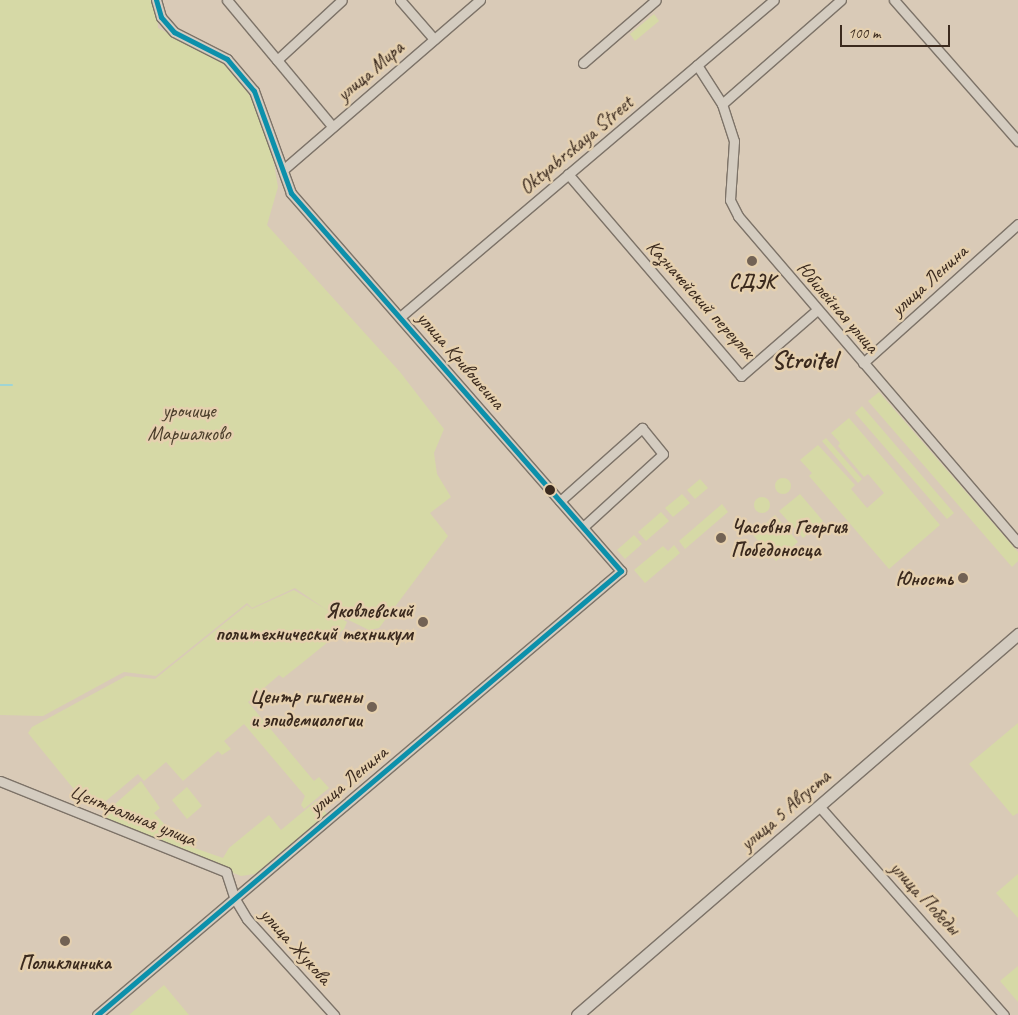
<!DOCTYPE html>
<html>
<head>
<meta charset="utf-8">
<style>
  body { margin:0 }
  #map { position:relative; width:1018px; height:1015px; overflow:hidden; background:#d9cab7; font-family:Caveat,sans-serif }
  div>[style] { position:absolute }
  .green>* { inset:0; background:#d6d9a6 }
  .round { border-radius:50% }
  .stream>* { height:2.5px; margin:-1.25px; padding:0 1.25px; transform-origin:1.25px; border-radius:1.25px; background:#a0d5d4 }
  .roads { filter:drop-shadow(1px 0 #7d7368) drop-shadow(-1px 0 #7d7368) drop-shadow(0 1px #7d7368) drop-shadow(0 -1px #7d7368) }
  .minor>* { height:9px; margin:-4.5px; padding:0 4.5px; transform-origin:4.5px; border-radius:4.5px; background:#d4ccc0 }
  .tertiary>* { height:11px; margin:-5.5px; padding:0 5.5px; transform-origin:5.5px; border-radius:5.5px; background:#d4ccc0 }
  .bus-1>* { height:5px; margin:-2.5px; padding:0 2.5px; transform-origin:2.5px; border-radius:2.5px; background:#0c90ab }
  .dots>* { width:14px; height:14px; translate:-50% -50%; box-sizing:border-box; border:2px solid #e5d0af; border-radius:50% }
  span { translate:-50% -50%; white-space:nowrap; text-align:center; line-height:1.15; -webkit-text-stroke:5px #e5d0af; paint-order:stroke }
  .street-label { font-size:20px; color:#3b2a1e }
  .poi-label { font-size:20px; color:#3b2a1e; font-weight:700 }
  .left { translate:0 -50%; text-align:left }
  .right { translate:-100% -50%; text-align:right }
  .park-label { font-size:20px; color:#4a3d2a }
  .district-label { font-size:25px; color:#3b2a1e; font-weight:700 }
  .scale { position:absolute; left:840px; top:25px; width:110px; height:22px; box-sizing:border-box; border:2px solid #3b2a1e; border-top:0; padding-left:6px; font-size:15px; line-height:18px; white-space:nowrap; color:#3b2a1e; -webkit-text-stroke:4px #e5d0af; paint-order:stroke }
</style>
</head>
<body>
<div id="map">
  <div class="green">
    <div style="clip-path:polygon(0 0,156px 0,158px 28px,233px 67px,256px 107px,271px 147px,278px 187px,267px 225px,400px 372px,444px 429px,434px 453px,437px 474px,451px 497px,430px 513px,448px 536px,379px 628px,369px 630px,324px 608px,295px 588px,252px 608px,247px 603px,156px 676px,124px 672px,43px 716px,0 715px)"></div>
    <div style="clip-path:polygon(654px 14px,659px 21px,635px 41px,630px 34px)"></div>
    <div style="clip-path:polygon(879px 392px,1018px 552px,1018px 561px,1012px 567px,868px 401px)"></div>
    <div style="clip-path:polygon(862px 406px,954px 513px,947px 519px,855px 413px)"></div>
    <div style="clip-path:polygon(849px 418px,940px 525px,889px 569px,809px 476px,812px 473px,800px 460px,818px 445px,855px 485px,851px 489px,867px 508px,884px 493px,868px 474px,864px 477px,838px 446px,840px 443px,831px 433px)"></div>
    <div style="clip-path:polygon(826px 438px,862px 479px,858px 483px,822px 441px)"></div>
    <div class="round" style="left:775px;top:478px;width:16px;height:16px"></div>
    <div style="clip-path:polygon(700px 479px,708px 488px,695px 499px,687px 490px)"></div>
    <div style="clip-path:polygon(682px 494px,690px 503px,673px 517px,665px 508px)"></div>
    <div style="clip-path:polygon(800px 494px,823px 521px,803px 538px,779px 511px)"></div>
    <div class="round" style="left:754px;top:497px;width:16px;height:16px"></div>
    <div style="clip-path:polygon(722px 504px,728px 512px,685px 549px,679px 541px)"></div>
    <div style="clip-path:polygon(661px 512px,669px 521px,646px 541px,638px 532px)"></div>
    <div style="clip-path:polygon(775px 515px,798px 542px,776px 561px,753px 535px)"></div>
    <div style="clip-path:polygon(634px 535px,642px 544px,625px 559px,617px 550px)"></div>
    <div style="clip-path:polygon(674px 545px,680px 553px,645px 583px,634px 570px,663px 546px,668px 551px)"></div>
    <div style="clip-path:polygon(294px 590px,347px 622px,344px 629px,302px 663px,283px 678px,279px 675px,248px 702px,314px 781px,319px 777px,329px 788px,304px 809px,301px 805px,305px 796px,244px 724px,224px 741px,231px 749px,222px 755px,218px 751px,183px 781px,166px 762px,144px 781px,138px 774px,101px 805px,77px 793px,28px 733px,32px 727px,126px 676px,155px 679px,247px 605px,252px 609px)"></div>
    <div style="clip-path:polygon(1018px 723px,1018px 813px,1013px 816px,969px 764px)"></div>
    <div style="clip-path:polygon(141px 781px,160px 808px,154px 813px,183px 844px,223px 858px,229px 848px,269px 815px,281px 830px,316px 801px,327px 814px,255px 874px,241px 876px,98px 819px)"></div>
    <div style="clip-path:polygon(187px 787px,202px 806px,187px 819px,172px 800px)"></div>
    <div style="clip-path:polygon(1018px 874px,1018px 918px,996px 893px)"></div>
    <div style="clip-path:polygon(1018px 966px,1018px 1002px,1000px 981px)"></div>
    <div style="clip-path:polygon(164px 985px,189px 1015px,129px 1015px)"></div>
  </div>
  <div class="stream">
    <div style="left:0;top:385px;width:12px"></div>
  </div>
  <div class="roads">
    <div class="minor">
      <div style="left:227px;top:0;width:165px;rotate:50.2deg"></div>
      <div style="left:400px;top:0;width:52px;rotate:48.9deg"></div>
      <div style="left:894px;top:0;width:188px;rotate:48.7deg"></div>
      <div style="left:277px;top:60px;width:88px;rotate:-42.7deg"></div>
      <div style="left:583px;top:63px;width:96px;rotate:-40.8deg"></div>
      <div style="left:697px;top:65px;width:46px;rotate:57.3deg"></div>
      <div style="left:722px;top:104px;width:39px;rotate:72deg"></div>
      <div style="left:734px;top:141px;width:59px;rotate:93.9deg"></div>
      <div style="left:730px;top:200px;width:18px;rotate:63deg"></div>
      <div style="left:738px;top:216px;width:430px;rotate:49.4deg"></div>
      <div style="left:722px;top:104px;width:158px;rotate:-41.2deg"></div>
      <div style="left:284px;top:169px;width:259px;rotate:-40.8deg"></div>
      <div style="left:568px;top:174px;width:266px;rotate:49.4deg"></div>
      <div style="left:741px;top:376px;width:101px;rotate:-41deg"></div>
      <div style="left:400px;top:317px;width:490px;rotate:-40.3deg"></div>
      <div style="left:863px;top:363px;width:208px;rotate:-41.9deg"></div>
      <div style="left:560px;top:501px;width:110px;rotate:-41.7deg"></div>
      <div style="left:642px;top:428px;width:33px;rotate:51deg"></div>
      <div style="left:663px;top:454px;width:108px;rotate:137.6deg"></div>
      <div style="left:0;top:781px;width:244px;rotate:21.9deg"></div>
      <div style="left:226px;top:872px;width:28px;rotate:72deg"></div>
      <div style="left:235px;top:899px;width:23px;rotate:59deg"></div>
      <div style="left:247px;top:919px;width:130px;rotate:47.8deg"></div>
      <div style="left:819px;top:806px;width:279px;rotate:48.5deg"></div>
      <div style="left:97px;top:1015px;width:687px;rotate:-40.28deg"></div>
      <div style="left:621px;top:571px;width:502px;rotate:-131.12deg"></div>
      <div style="left:291px;top:193px;width:109px;rotate:-109.9deg"></div>
      <div style="left:254px;top:91px;width:42px;rotate:-130.2deg"></div>
      <div style="left:227px;top:59px;width:59px;rotate:-153deg"></div>
      <div style="left:174px;top:32px;width:20px;rotate:-131deg"></div>
      <div style="left:161px;top:17px;width:18px;rotate:-106deg"></div>
    </div>
    <div class="tertiary">
      <div style="left:577px;top:1015px;width:583px;rotate:-40.83deg"></div>
    </div>
  </div>
  <div class="bus-1">
    <div style="left:97px;top:1015px;width:687px;rotate:-40.28deg"></div>
    <div style="left:621px;top:571px;width:502px;rotate:-131.12deg"></div>
    <div style="left:291px;top:193px;width:109px;rotate:-109.9deg"></div>
    <div style="left:254px;top:91px;width:42px;rotate:-130.2deg"></div>
    <div style="left:227px;top:59px;width:59px;rotate:-153deg"></div>
    <div style="left:174px;top:32px;width:20px;rotate:-131deg"></div>
    <div style="left:161px;top:17px;width:18px;rotate:-106deg"></div>
  </div>
  <div class="dots">
    <div style="left:752px;top:261px;background:#726254"></div>
    <div style="left:550px;top:490px;background:#3b2a1e"></div>
    <div style="left:721px;top:538px;background:#726254"></div>
    <div style="left:963px;top:578px;background:#726254"></div>
    <div style="left:423px;top:622px;background:#726254"></div>
    <div style="left:372px;top:707px;background:#726254"></div>
    <div style="left:65px;top:941px;background:#726254"></div>
  </div>
  <div class="street-label">
    <span style="left:370px;top:71px;rotate:-41deg">улица Мира</span>
    <span style="left:576px;top:145px;rotate:-40deg">Oktyabrskaya Street</span>
    <span style="left:929px;top:280px;rotate:-42deg">улица Ленина</span>
    <span style="left:701px;top:299px;rotate:48deg">Казначейский переулок</span>
    <span style="left:838px;top:307px;rotate:49deg">Юбилейная улица</span>
    <span style="left:461px;top:360px;rotate:49deg">улица Кривошеина</span>
    <span style="left:348px;top:780px;rotate:-40deg">улица Ленина</span>
    <span style="left:785px;top:810px;rotate:-41deg">улица 5 Августа</span>
    <span style="left:133px;top:815px;rotate:22deg">Центральная улица</span>
    <span style="left:925px;top:898px;rotate:47deg">улица Победы</span>
    <span style="left:296px;top:946px;rotate:48deg">улица Жукова</span>
  </div>
  <div class="poi-label">
    <span style="left:752px;top:281px">СДЭК</span>
    <span class="left" style="left:731px;top:538px">Часовня Георгия<br>Победоносца</span>
    <span class="right" style="left:953px;top:578px">Юность</span>
    <span class="right" style="left:413px;top:622px">Яковлевский<br>политехнический техникум</span>
    <span class="right" style="left:362px;top:708px">Центр гигиены<br>и эпидемиологии</span>
    <span style="left:65px;top:962px">Поликлиника</span>
  </div>
  <div class="park-label">
    <span style="left:189px;top:422px">урочище<br>Маршалково</span>
  </div>
  <div class="district-label">
    <span style="left:804px;top:360px">Stroitel</span>
  </div>
  <div class="scale">100 m</div>
</div>
</body>
</html>
